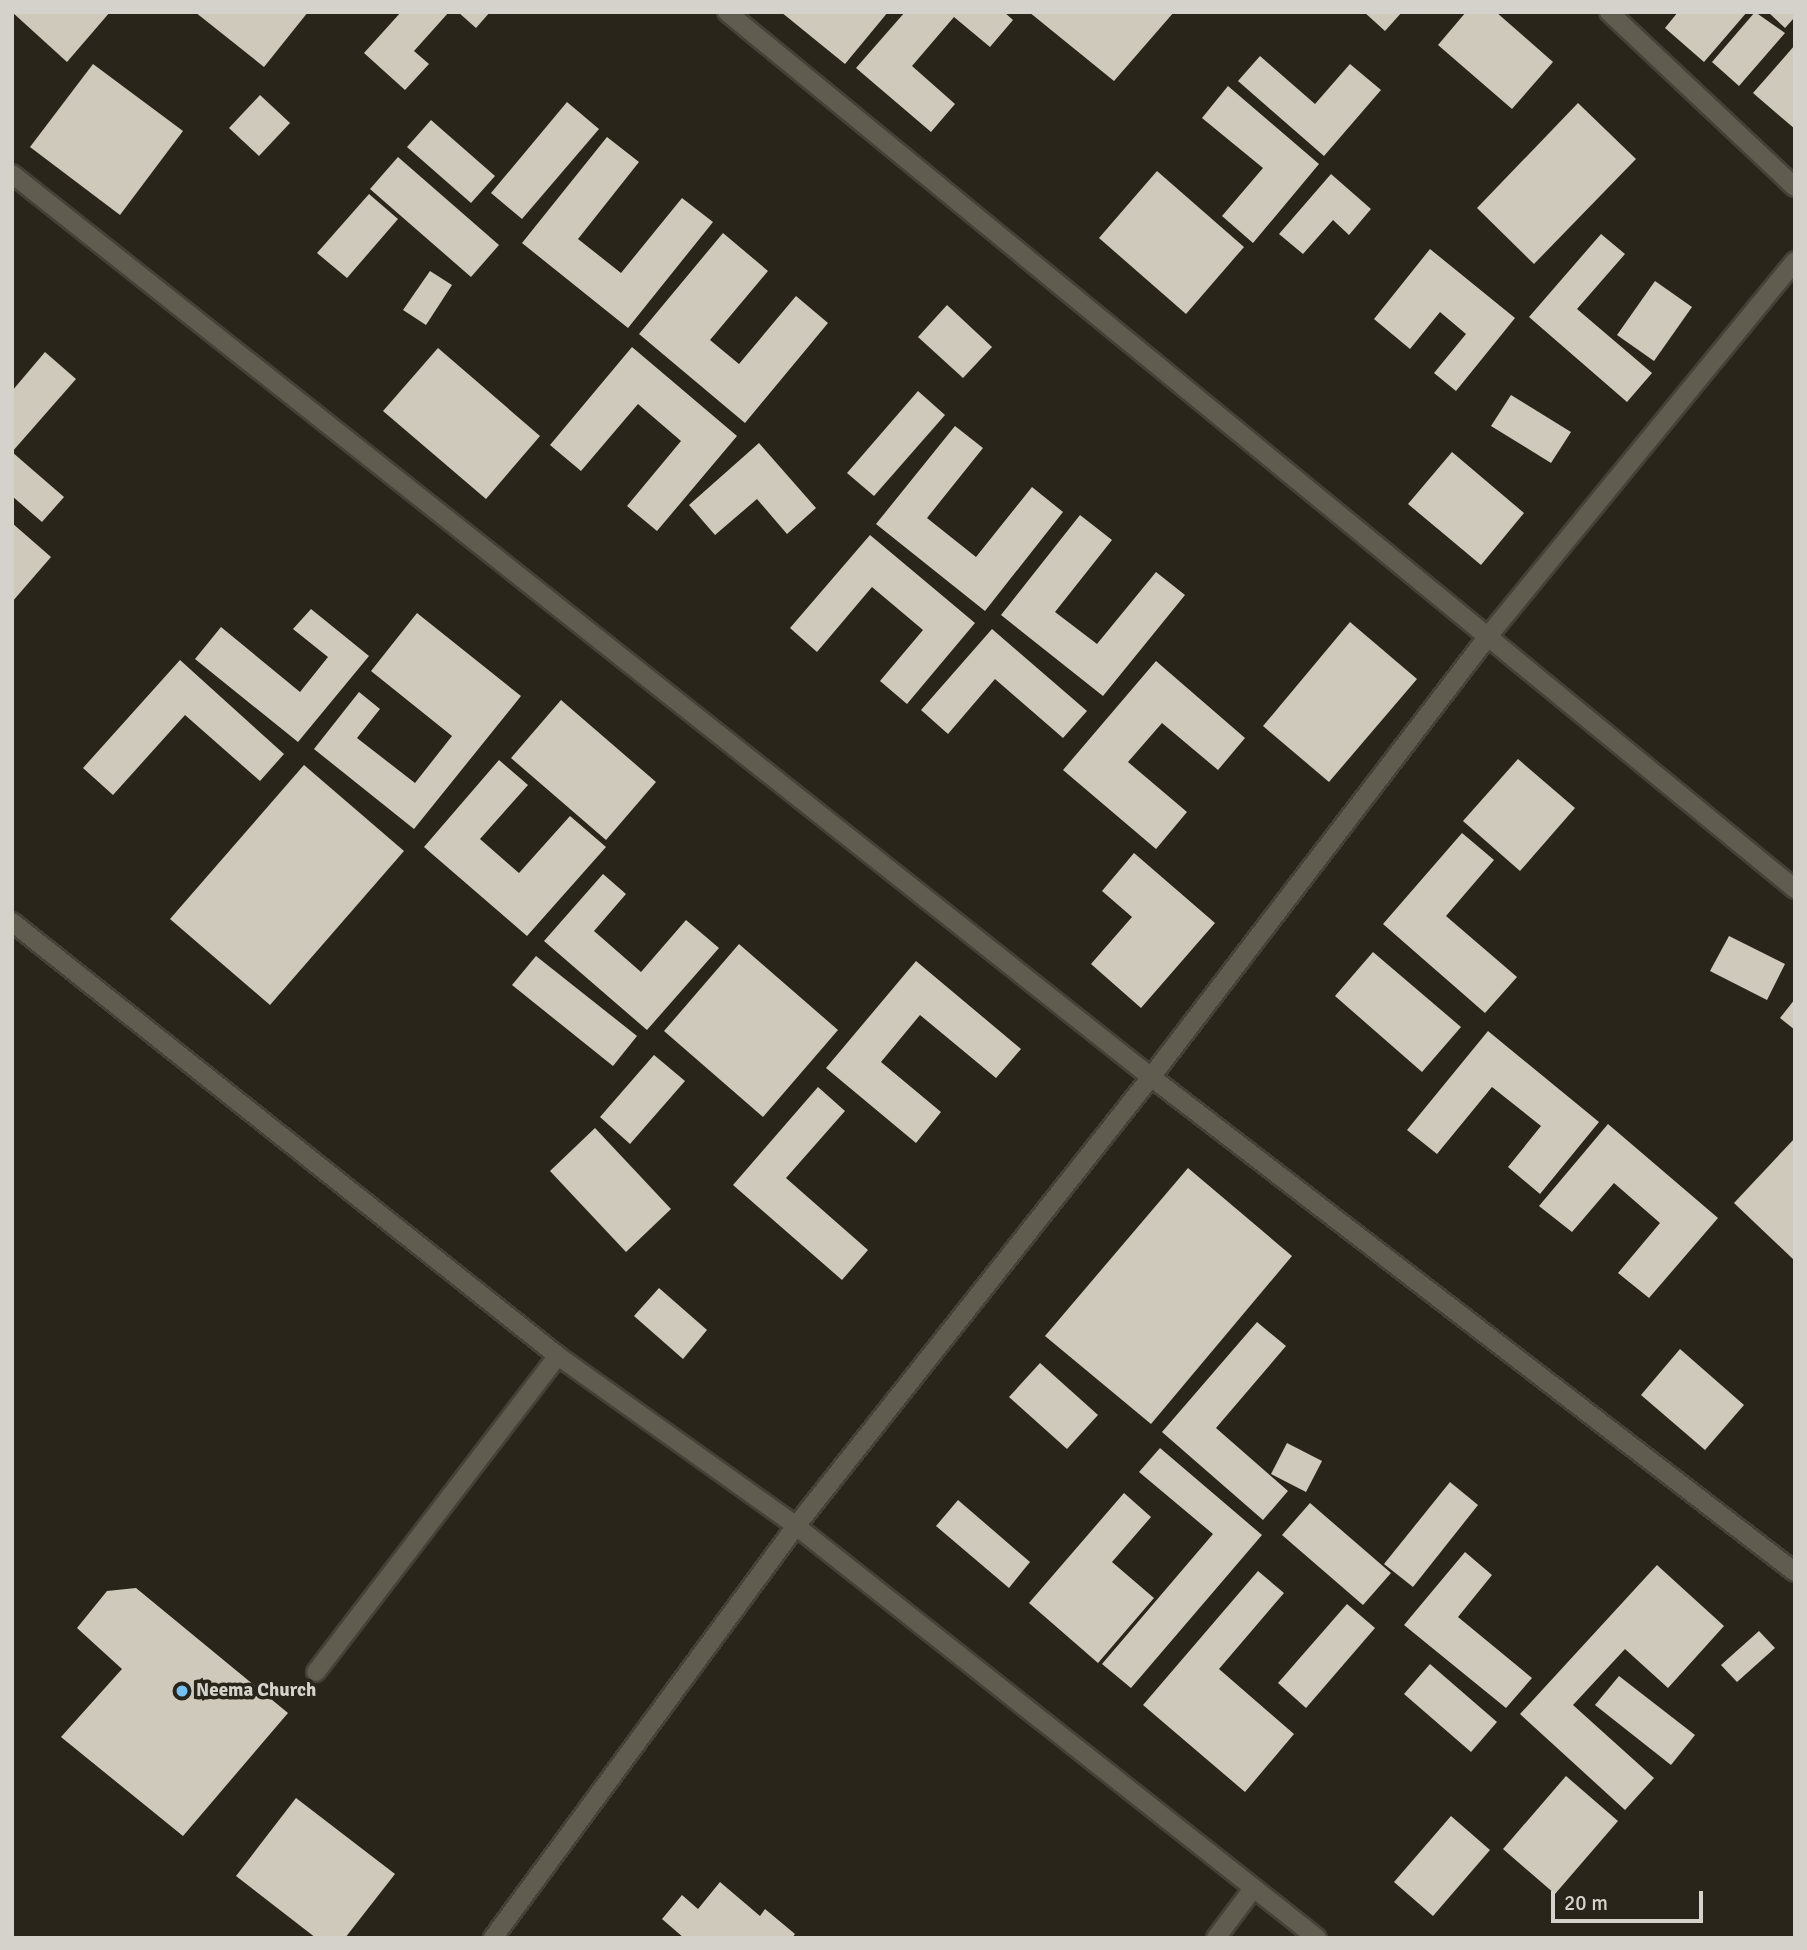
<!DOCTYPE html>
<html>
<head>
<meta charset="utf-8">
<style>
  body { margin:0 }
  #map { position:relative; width:1807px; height:1950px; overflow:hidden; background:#29251a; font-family:Signika,sans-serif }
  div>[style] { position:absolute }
  .building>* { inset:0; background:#cec9bb }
  .roads { filter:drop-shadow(2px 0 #454138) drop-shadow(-2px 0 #454138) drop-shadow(0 2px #454138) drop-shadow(0 -2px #454138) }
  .service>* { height:18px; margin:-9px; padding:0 9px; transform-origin:9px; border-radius:9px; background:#605c4f }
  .minor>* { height:18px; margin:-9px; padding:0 9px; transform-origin:9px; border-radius:9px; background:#605c4f }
  .tertiary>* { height:18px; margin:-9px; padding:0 9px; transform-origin:9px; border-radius:9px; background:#605c4f }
  .dots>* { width:19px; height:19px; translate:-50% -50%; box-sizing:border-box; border:4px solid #29251a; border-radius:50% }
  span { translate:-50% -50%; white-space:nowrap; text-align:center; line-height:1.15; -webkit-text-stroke:7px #29251a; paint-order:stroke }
  .poi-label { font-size:19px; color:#d5d2cb; font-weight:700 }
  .left { translate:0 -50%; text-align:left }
  .frame { position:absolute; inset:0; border:14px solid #d5d2cb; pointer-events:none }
  .scale { position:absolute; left:1551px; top:1891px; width:152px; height:32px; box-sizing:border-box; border:4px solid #d5d2cb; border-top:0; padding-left:9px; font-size:21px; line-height:24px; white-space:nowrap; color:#d5d2cb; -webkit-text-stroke:5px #29251a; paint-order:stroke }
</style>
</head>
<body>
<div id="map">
  <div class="building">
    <div style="clip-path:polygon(12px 12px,110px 12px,67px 62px)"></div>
    <div style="clip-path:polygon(195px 12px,308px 12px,264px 67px)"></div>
    <div style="clip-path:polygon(401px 12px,449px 12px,414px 51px,429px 64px,405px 90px,364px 53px)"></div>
    <div style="clip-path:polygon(458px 12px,490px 12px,476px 28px)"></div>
    <div style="clip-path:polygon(781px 12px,888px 12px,845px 64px)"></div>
    <div style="clip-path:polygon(905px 12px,1004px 12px,1013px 20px,990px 47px,954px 17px,912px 66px,955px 104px,931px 132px,856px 68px)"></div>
    <div style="clip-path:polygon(1029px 12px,1174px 12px,1114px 81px)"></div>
    <div style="clip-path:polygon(1364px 12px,1402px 12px,1385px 31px)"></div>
    <div style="clip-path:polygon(1466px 12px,1496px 12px,1553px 62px,1512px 109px,1438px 45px)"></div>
    <div style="clip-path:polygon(1678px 12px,1747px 12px,1704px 62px,1665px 28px)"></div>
    <div style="clip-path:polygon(1755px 12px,1785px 33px,1739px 86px,1712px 62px)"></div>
    <div style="clip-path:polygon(1768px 12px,1795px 12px,1795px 17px,1785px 28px)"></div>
    <div style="clip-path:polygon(1795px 45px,1795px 129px,1753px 93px)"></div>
    <div style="clip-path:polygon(1260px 56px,1315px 104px,1350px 64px,1381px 90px,1324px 156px,1238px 81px)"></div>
    <div style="clip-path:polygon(93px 64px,183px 131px,120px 215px,30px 147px)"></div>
    <div style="clip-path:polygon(1228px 86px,1319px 164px,1253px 243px,1222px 216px,1263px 168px,1202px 118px)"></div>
    <div style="clip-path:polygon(260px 95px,290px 123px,259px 156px,229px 128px)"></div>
    <div style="clip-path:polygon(567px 102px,599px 129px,522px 219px,491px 193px)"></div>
    <div style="clip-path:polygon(1578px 103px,1636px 159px,1534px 264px,1477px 208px)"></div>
    <div style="clip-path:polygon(431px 120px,495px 176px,471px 203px,407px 147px)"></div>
    <div style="clip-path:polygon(607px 137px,639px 162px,578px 239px,621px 273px,682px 198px,713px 222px,628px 328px,522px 243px)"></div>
    <div style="clip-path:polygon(398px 157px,499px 245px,471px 277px,370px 189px)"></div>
    <div style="clip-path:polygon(1157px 171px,1244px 247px,1186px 314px,1099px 238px)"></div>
    <div style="clip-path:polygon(1331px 174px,1371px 209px,1349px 235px,1333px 220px,1303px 254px,1279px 234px)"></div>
    <div style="clip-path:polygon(369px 194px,398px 219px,347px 278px,317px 253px)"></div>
    <div style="clip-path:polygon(723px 233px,768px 271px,710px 340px,739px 364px,796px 296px,828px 323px,745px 423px,639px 334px)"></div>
    <div style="clip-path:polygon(1601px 234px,1625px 254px,1577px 309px,1652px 373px,1627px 402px,1529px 317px)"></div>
    <div style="clip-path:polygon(1430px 249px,1515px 318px,1456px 391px,1434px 373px,1466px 334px,1440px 312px,1410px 349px,1374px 319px)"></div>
    <div style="clip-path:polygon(430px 271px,452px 285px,426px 325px,403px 310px)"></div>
    <div style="clip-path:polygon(1655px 281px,1692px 307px,1654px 361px,1617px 335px)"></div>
    <div style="clip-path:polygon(947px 305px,992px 347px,963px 378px,918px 337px)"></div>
    <div style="clip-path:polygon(632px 347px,737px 436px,657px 531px,627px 506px,681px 441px,638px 404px,581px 471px,550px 445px)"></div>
    <div style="clip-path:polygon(438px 348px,540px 436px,486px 499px,383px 411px)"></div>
    <div style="clip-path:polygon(45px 352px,76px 379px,12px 452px,12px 391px)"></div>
    <div style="clip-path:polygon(918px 391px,945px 415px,874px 496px,847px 473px)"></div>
    <div style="clip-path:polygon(1511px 395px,1571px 432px,1551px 463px,1491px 426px)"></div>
    <div style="clip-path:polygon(955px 426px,983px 448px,927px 518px,976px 557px,1032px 487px,1063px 512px,985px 611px,876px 524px)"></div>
    <div style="clip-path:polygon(759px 443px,816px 508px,787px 534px,757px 499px,715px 535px,689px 505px)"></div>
    <div style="clip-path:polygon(12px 452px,64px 497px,42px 522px,12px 496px)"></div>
    <div style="clip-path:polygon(1452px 452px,1524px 513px,1481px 565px,1408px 504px)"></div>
    <div style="clip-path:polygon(1080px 515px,1112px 540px,1055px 612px,1097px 644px,1156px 572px,1185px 595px,1103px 696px,1001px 615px)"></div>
    <div style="clip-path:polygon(12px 523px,51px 557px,12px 602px)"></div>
    <div style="clip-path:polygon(870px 535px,975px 623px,907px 704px,880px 681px,923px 630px,872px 587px,817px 652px,790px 628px)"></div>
    <div style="clip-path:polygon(311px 609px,369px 656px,298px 742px,195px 659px,221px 627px,300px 692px,328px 657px,293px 629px)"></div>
    <div style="clip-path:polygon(417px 613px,521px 696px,414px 829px,314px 749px,359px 692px,380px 709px,357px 738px,415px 783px,452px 736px,371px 671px)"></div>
    <div style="clip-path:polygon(1350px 622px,1417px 679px,1329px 782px,1263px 726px)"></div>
    <div style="clip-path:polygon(992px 629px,1087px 711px,1063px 738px,995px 679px,948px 734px,921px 710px)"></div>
    <div style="clip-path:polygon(180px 660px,284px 754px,260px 781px,185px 715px,113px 795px,83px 768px)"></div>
    <div style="clip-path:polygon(1156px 661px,1245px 738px,1218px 770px,1162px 723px,1128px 762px,1187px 812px,1156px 849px,1063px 770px)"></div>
    <div style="clip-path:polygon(561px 700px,656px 782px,606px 840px,511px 758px)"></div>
    <div style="clip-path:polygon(1518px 759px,1575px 808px,1520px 871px,1463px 821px)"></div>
    <div style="clip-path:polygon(499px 760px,528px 785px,480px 839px,519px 873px,570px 816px,606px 847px,527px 936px,424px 847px)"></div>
    <div style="clip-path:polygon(304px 765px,404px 851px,270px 1005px,170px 919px)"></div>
    <div style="clip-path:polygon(1462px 833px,1494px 860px,1446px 916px,1517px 977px,1485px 1013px,1383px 924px)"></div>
    <div style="clip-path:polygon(1134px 853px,1215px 923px,1141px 1008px,1091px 964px,1132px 917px,1102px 891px)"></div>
    <div style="clip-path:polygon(603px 874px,626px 894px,594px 931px,641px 972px,686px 920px,719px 948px,647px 1030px,544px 941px)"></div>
    <div style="clip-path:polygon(1729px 936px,1785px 964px,1767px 1000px,1710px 971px)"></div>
    <div style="clip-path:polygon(739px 944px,838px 1030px,763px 1117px,664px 1031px)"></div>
    <div style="clip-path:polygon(1373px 952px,1461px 1027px,1422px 1072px,1335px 996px)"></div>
    <div style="clip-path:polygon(536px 956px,637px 1036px,613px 1066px,512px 985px)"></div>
    <div style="clip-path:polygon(916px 961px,1021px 1049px,996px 1078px,920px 1015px,881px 1062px,941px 1112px,916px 1143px,826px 1068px)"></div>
    <div style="clip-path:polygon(1795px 999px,1795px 1030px,1780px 1018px)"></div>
    <div style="clip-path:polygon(1488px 1031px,1599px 1122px,1540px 1194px,1508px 1167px,1541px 1126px,1492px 1087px,1437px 1154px,1407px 1130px)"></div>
    <div style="clip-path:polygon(654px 1055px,685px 1081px,630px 1144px,600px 1117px)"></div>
    <div style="clip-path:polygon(818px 1087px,845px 1111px,786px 1178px,868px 1250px,842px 1280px,733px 1185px)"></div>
    <div style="clip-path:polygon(1608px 1124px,1718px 1218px,1649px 1298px,1618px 1273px,1660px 1223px,1614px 1183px,1572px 1232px,1539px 1206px)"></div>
    <div style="clip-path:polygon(595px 1128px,671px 1209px,626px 1252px,550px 1171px)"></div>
    <div style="clip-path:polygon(1795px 1138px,1795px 1261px,1734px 1203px)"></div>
    <div style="clip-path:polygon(1188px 1168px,1292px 1256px,1151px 1424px,1045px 1336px)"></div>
    <div style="clip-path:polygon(659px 1288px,707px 1330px,683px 1359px,634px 1316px)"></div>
    <div style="clip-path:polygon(1257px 1322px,1286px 1346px,1216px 1428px,1288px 1491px,1263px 1520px,1162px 1432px)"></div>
    <div style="clip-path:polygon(1680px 1349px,1744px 1405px,1705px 1450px,1641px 1395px)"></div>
    <div style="clip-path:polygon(1040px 1363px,1098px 1415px,1067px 1449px,1009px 1397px)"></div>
    <div style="clip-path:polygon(1287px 1443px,1322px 1461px,1306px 1492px,1271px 1474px)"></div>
    <div style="clip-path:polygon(1160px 1448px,1262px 1535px,1131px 1688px,1102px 1664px,1213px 1534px,1139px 1472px)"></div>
    <div style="clip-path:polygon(1450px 1482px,1478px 1505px,1413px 1587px,1384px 1564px)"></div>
    <div style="clip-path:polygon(1124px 1493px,1151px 1517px,1112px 1562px,1154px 1598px,1098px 1663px,1029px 1603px)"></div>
    <div style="clip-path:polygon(958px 1500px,1030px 1562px,1009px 1588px,936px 1526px)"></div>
    <div style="clip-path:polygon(1310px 1503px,1391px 1573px,1363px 1605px,1282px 1535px)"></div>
    <div style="clip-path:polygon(1465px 1552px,1492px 1575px,1458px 1617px,1532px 1678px,1506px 1708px,1404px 1625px)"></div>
    <div style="clip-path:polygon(1657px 1565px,1724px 1626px,1668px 1688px,1625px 1649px,1573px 1705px,1654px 1778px,1625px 1810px,1520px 1714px)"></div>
    <div style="clip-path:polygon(1258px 1571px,1284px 1593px,1219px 1669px,1294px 1734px,1245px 1792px,1143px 1705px)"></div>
    <div style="clip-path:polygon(136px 1588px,288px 1713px,183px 1836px,61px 1737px,122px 1669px,77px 1628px,107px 1591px)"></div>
    <div style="clip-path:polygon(1347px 1604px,1375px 1628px,1306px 1708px,1278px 1683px)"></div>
    <div style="clip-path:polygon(1759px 1631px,1775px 1648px,1737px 1682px,1721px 1665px)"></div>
    <div style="clip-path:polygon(1430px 1664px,1497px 1722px,1471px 1752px,1404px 1694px)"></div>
    <div style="clip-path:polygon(1619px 1676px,1695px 1735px,1671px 1765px,1595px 1705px)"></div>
    <div style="clip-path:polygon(1566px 1776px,1618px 1821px,1555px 1894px,1503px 1849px)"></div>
    <div style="clip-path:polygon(296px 1798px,395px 1874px,345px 1938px,316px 1938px,236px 1876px)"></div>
    <div style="clip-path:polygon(1451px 1816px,1490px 1850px,1433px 1916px,1394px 1882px)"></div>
    <div style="clip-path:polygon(720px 1882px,760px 1916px,765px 1909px,795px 1934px,792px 1938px,684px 1938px,662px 1919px,682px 1895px,698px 1909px)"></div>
  </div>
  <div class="roads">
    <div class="service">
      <div style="left:316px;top:1672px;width:398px;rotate:-52.6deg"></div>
    </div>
    <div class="minor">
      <div style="left:727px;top:12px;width:1382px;rotate:39.39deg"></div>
      <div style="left:1609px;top:12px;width:255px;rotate:43.3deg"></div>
      <div style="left:12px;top:174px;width:1454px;rotate:38.41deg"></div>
      <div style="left:1151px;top:1077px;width:812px;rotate:37.55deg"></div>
      <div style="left:493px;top:1938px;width:511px;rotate:-53.67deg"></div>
      <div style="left:796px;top:1526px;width:572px;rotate:-51.67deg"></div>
      <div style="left:1151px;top:1077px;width:556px;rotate:-52.59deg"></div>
      <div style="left:1489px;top:635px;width:483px;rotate:-50.7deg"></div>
    </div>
    <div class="tertiary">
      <div style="left:12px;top:922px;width:697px;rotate:38.48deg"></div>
      <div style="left:558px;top:1356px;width:292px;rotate:35.5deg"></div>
      <div style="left:796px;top:1526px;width:664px;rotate:38.34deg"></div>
      <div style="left:1216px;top:1938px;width:60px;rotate:-53.1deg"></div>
    </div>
  </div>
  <div class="dots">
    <div style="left:182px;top:1691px;background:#73c1f5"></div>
  </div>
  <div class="poi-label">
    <span class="left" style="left:196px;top:1691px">Neema Church</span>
  </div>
  <div class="frame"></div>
  <div class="scale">20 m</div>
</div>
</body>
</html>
